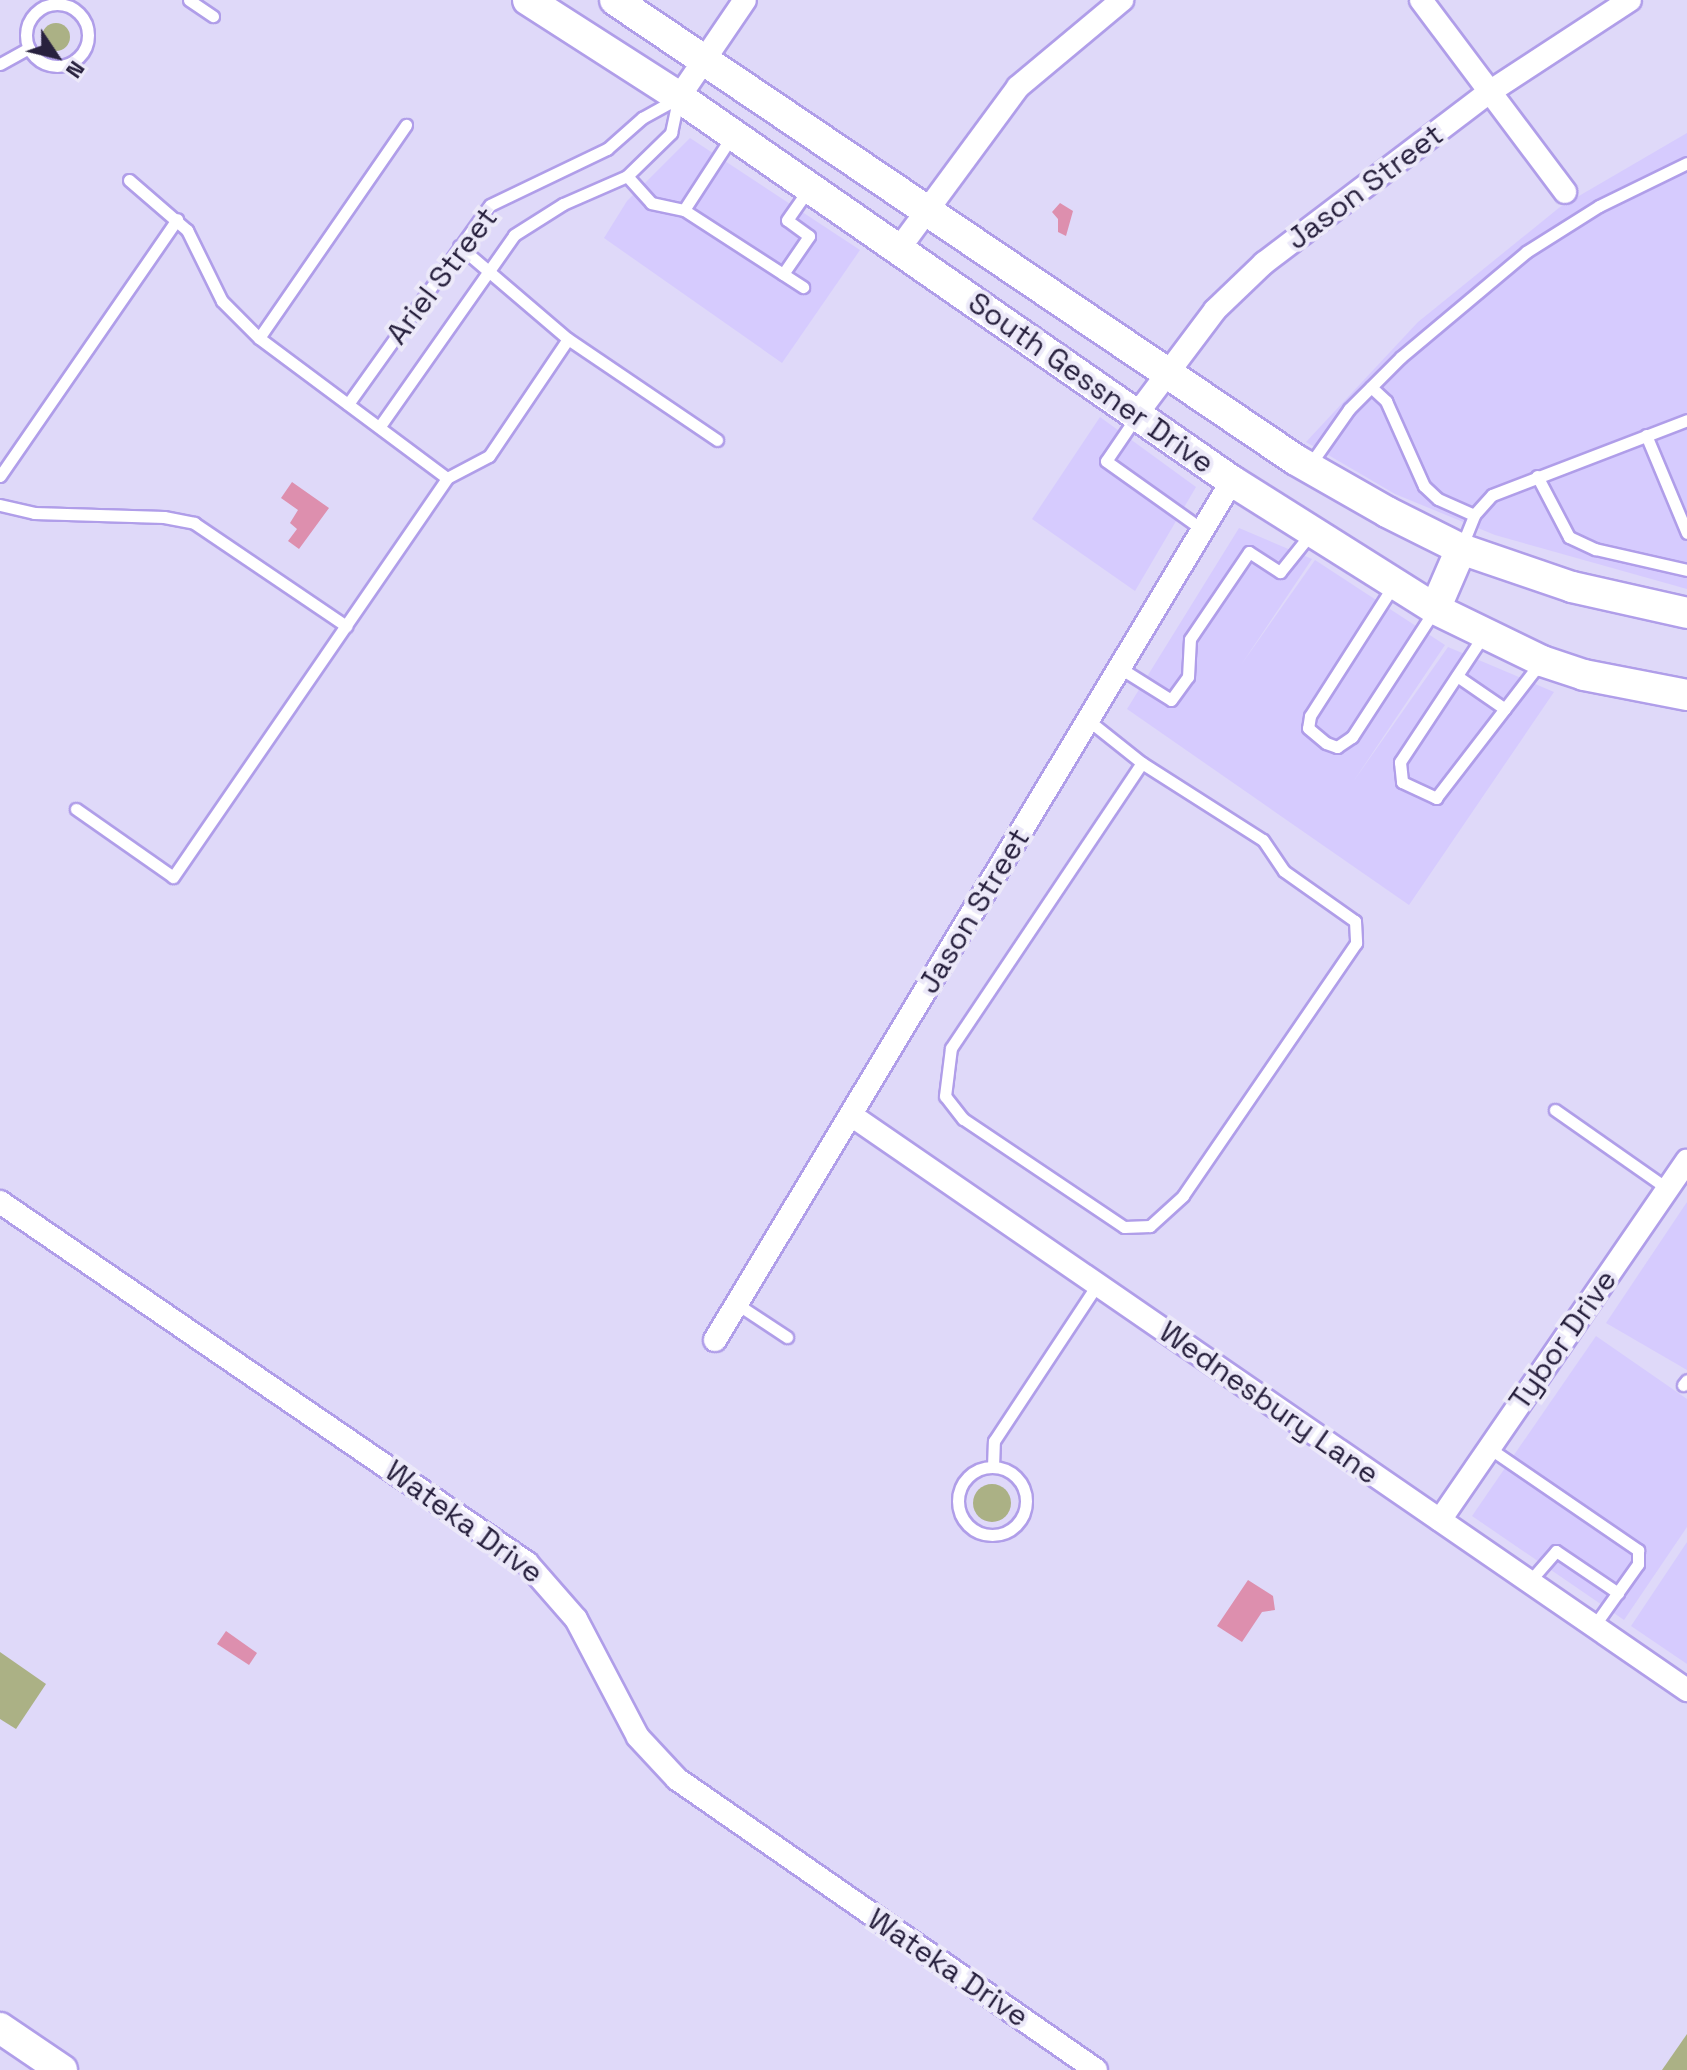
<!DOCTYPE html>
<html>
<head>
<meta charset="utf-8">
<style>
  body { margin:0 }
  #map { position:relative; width:1687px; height:2070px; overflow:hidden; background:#dfd9f9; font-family:"Space Grotesk",sans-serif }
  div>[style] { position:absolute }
  .built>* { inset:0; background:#d6cbfe }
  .green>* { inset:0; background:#abb185 }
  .round { border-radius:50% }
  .water>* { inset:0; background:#dd8fae }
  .roads { filter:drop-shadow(2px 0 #b09ee9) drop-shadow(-2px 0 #b09ee9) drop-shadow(0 2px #b09ee9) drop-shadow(0 -2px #b09ee9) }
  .lane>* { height:11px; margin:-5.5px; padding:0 5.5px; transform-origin:5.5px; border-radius:5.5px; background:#fff }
  .lane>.ring { margin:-5.5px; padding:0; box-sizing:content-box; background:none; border:11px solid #fff; border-radius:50% }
  .street>* { height:22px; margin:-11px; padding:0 11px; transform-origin:11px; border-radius:11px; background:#fff }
  .secondary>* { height:30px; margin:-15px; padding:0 15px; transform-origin:15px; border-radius:15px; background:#fff }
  span { translate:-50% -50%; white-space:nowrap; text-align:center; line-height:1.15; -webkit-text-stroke:8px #ece9f9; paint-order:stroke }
  .street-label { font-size:30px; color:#28213e }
  .north { position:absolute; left:16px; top:16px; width:80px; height:80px; -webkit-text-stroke:6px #ece9f9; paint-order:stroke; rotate:125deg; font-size:22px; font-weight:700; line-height:32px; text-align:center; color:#28213e }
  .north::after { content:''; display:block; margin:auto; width:28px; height:36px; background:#28213e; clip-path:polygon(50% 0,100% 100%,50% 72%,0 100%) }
</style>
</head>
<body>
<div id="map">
  <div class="built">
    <div style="clip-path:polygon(1687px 133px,1687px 589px,1495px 535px,1395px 494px,1306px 442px,1418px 322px,1560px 207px)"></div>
    <div style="clip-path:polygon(690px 138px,860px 250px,782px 363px,604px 238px,627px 201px)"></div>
    <div style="clip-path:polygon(1100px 417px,1196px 487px,1135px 591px,1032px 519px)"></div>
    <div style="clip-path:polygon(1239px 528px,1312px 559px,1241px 665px,1315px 560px,1445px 645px,1353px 782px,1448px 647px,1554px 692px,1409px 905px,1127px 709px)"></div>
    <div style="clip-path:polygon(1687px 1202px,1687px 1370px,1606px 1323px)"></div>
    <div style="clip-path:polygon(1596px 1336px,1687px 1399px,1687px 1527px,1624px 1620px,1472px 1516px)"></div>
    <div style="clip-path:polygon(1687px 1542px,1687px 1664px,1631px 1626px)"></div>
  </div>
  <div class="green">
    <div class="round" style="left:42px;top:23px;width:28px;height:28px"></div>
    <div class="round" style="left:973px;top:1484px;width:38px;height:38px"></div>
    <div style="clip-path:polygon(0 1652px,46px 1684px,16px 1729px,0 1719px)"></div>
    <div style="clip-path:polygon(1687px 2034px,1687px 2070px,1662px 2070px)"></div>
  </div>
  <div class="water">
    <div style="clip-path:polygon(1060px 203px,1073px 211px,1066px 236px,1058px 232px,1058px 219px,1052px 212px)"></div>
    <div style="clip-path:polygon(292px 482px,329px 508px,299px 549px,288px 541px,297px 529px,290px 523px,298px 510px,281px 498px)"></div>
    <div style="clip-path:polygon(1248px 1580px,1273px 1596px,1275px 1610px,1262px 1612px,1242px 1642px,1217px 1626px)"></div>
    <div style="clip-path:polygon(226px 1631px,257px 1653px,249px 1665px,217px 1644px)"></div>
  </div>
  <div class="roads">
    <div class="lane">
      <div style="left:189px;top:0;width:29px;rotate:34deg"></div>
      <div class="ring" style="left:26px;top:4px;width:51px;height:51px"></div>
      <div style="left:0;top:64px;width:33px;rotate:-29deg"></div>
      <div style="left:732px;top:136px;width:88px;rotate:123deg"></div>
      <div style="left:684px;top:210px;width:142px;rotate:32.9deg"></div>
      <div style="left:627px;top:176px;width:36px;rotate:48deg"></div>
      <div style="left:651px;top:203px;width:34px;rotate:12deg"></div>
      <div style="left:129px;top:180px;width:77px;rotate:40.8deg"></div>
      <div style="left:187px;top:230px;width:79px;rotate:63.8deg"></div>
      <div style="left:222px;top:301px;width:52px;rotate:45deg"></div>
      <div style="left:259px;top:338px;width:234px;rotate:36.7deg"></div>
      <div style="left:459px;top:246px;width:143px;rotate:40.5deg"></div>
      <div style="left:568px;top:339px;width:180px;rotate:34.1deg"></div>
      <div style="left:783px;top:274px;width:46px;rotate:-55.6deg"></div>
      <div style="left:809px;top:236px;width:27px;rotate:-144deg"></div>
      <div style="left:787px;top:220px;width:38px;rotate:-55deg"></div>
      <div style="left:259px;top:338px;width:259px;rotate:-55.4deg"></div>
      <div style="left:1371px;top:387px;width:21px;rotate:43deg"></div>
      <div style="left:1386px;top:401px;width:93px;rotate:65.9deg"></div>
      <div style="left:1424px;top:486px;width:19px;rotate:43deg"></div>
      <div style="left:1438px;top:499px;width:39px;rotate:24deg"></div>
      <div style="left:348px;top:404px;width:244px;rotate:-54.5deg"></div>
      <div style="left:490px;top:205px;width:130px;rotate:-25.6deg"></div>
      <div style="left:607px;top:149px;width:47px;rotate:-41.5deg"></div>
      <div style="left:642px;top:118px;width:39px;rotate:-29deg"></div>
      <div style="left:1136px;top:417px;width:53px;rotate:124.3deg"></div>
      <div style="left:1106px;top:461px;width:119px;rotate:35.4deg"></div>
      <div style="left:380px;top:426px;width:233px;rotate:-54.9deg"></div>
      <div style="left:514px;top:235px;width:58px;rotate:-32.3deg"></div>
      <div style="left:563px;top:204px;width:70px;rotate:-23.6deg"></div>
      <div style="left:627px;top:176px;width:62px;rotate:-44.3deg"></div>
      <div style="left:671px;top:133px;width:33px;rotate:-78deg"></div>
      <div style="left:1646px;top:435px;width:106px;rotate:67.3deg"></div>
      <div style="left:1309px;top:466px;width:70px;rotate:-54.9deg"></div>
      <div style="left:1349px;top:409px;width:74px;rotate:-45deg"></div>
      <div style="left:1401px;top:357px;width:163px;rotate:-40deg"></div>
      <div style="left:1526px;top:252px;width:86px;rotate:-32.2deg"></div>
      <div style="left:1599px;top:206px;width:98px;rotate:-26deg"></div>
      <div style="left:0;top:476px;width:312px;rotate:-55.4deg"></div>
      <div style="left:1537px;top:476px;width:69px;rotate:62.3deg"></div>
      <div style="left:1569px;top:537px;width:29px;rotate:25deg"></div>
      <div style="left:1595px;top:549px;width:94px;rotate:12.9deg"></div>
      <div style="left:0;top:505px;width:35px;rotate:13deg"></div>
      <div style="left:34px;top:513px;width:130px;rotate:1.8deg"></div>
      <div style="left:164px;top:517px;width:31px;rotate:11deg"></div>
      <div style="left:194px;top:523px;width:184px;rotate:34.1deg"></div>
      <div style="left:1461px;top:548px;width:35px;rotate:-68deg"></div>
      <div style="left:1474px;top:515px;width:27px;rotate:-48deg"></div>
      <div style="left:1492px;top:495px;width:209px;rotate:-21deg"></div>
      <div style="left:1395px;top:583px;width:158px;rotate:122.6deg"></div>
      <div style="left:1310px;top:716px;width:12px;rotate:99deg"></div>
      <div style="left:1308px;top:728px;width:23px;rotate:40deg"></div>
      <div style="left:1326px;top:743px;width:12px;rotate:20deg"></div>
      <div style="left:1337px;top:747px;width:18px;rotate:-34deg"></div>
      <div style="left:1352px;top:737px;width:153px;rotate:-57deg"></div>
      <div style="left:1483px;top:636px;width:151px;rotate:123.4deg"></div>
      <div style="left:1400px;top:762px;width:20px;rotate:84deg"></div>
      <div style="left:1402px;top:782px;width:38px;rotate:25deg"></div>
      <div style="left:1436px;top:798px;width:170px;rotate:-52.4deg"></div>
      <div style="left:1120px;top:668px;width:60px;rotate:32.1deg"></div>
      <div style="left:1171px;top:700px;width:29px;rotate:-54deg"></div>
      <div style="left:1188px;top:677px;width:38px;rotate:-87deg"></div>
      <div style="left:1190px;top:639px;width:105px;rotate:-55.9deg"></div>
      <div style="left:1249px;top:552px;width:37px;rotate:33deg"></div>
      <div style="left:1280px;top:572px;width:51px;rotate:-51.3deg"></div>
      <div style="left:1457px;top:676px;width:58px;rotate:34.5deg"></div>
      <div style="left:1088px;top:720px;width:69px;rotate:38.5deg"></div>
      <div style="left:1142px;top:763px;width:143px;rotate:32.5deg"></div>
      <div style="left:1263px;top:840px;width:37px;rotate:56deg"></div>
      <div style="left:1284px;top:871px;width:87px;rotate:35.2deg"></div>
      <div style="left:1355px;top:921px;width:22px;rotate:87deg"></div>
      <div style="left:1356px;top:943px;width:306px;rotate:124.4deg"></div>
      <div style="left:1183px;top:1196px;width:45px;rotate:137.7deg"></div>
      <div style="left:1150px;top:1226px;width:26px;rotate:178deg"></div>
      <div style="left:1124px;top:1227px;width:194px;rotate:-146.1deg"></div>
      <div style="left:963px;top:1119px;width:29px;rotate:-128deg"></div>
      <div style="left:945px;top:1096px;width:48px;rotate:-82.9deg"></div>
      <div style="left:951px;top:1048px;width:343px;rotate:-56.2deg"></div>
      <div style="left:76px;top:809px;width:118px;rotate:35deg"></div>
      <div style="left:173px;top:877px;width:484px;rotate:-55.5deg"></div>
      <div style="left:447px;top:478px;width:47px;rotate:-27.6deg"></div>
      <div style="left:489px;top:456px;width:141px;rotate:-56deg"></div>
      <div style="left:1555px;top:1110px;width:138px;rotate:35deg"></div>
      <div style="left:737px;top:1304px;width:60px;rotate:33.4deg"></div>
      <div style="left:1683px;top:1385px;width:6px;rotate:-51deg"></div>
      <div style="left:1489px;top:1448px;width:181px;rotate:34.4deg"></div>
      <div style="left:1638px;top:1550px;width:14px;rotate:90deg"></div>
      <div style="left:1638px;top:1564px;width:76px;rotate:125.4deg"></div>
      <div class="ring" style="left:958px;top:1467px;width:57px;height:57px"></div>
      <div style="left:993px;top:1467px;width:26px;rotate:-88deg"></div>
      <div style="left:994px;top:1441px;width:187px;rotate:-56.6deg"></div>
      <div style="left:1529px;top:1582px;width:41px;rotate:-48.9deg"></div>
      <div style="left:1556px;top:1551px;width:75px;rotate:34.1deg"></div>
    </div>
    <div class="street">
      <div style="left:1421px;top:0;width:240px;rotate:53.1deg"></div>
      <div style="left:679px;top:97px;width:117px;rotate:-55.8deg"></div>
      <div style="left:898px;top:250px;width:202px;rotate:-53.6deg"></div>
      <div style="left:1018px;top:87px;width:136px;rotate:-39.9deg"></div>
      <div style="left:1137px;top:414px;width:130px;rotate:-53.1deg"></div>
      <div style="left:1215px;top:310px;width:68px;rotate:-43.8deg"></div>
      <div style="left:1264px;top:263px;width:285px;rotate:-37.2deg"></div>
      <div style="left:1491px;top:91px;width:166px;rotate:-33.2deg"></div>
      <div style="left:851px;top:1115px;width:1015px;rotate:34.52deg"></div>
      <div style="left:0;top:1202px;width:639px;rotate:34.41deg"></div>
      <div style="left:527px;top:1563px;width:74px;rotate:48.8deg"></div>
      <div style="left:576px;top:1619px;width:133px;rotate:62.3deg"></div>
      <div style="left:638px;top:1737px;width:57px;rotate:47.1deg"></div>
      <div style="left:677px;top:1779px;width:510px;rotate:34.78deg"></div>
      <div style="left:715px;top:1340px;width:1003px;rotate:-58.96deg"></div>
      <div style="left:1440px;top:1520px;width:436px;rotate:-55.5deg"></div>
    </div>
    <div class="secondary">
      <div style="left:528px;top:0;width:179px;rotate:32.7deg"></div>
      <div style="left:679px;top:97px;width:673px;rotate:34.78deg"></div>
      <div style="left:1232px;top:481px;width:240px;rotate:32.2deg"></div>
      <div style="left:1435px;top:609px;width:119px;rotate:25.9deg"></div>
      <div style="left:1542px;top:661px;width:44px;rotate:18.4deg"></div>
      <div style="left:1584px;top:675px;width:105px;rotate:11deg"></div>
      <div style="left:615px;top:0;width:822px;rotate:34.04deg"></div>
      <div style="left:1296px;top:460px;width:105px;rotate:29.7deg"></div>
      <div style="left:1387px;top:512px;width:83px;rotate:26.6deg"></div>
      <div style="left:1461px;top:549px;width:117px;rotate:18.9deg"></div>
      <div style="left:1572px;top:587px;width:118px;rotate:12.7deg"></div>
      <div style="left:1435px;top:609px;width:65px;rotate:-66.6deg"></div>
      <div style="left:0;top:2028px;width:75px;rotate:34.1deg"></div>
    </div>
  </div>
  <div class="street-label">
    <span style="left:1365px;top:187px;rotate:-37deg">Jason Street</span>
    <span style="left:442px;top:276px;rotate:-53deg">Ariel Street</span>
    <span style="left:1091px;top:383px;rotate:35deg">South Gessner Drive</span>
    <span style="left:974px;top:911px;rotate:-59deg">Jason Street</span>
    <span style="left:1563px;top:1340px;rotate:-55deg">Tybor Drive</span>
    <span style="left:1269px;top:1403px;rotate:35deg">Wednesbury Lane</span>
    <span style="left:464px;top:1522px;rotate:36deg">Wateka Drive</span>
    <span style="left:948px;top:1968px;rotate:34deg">Wateka Drive</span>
  </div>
  <div class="north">N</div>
</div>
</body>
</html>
